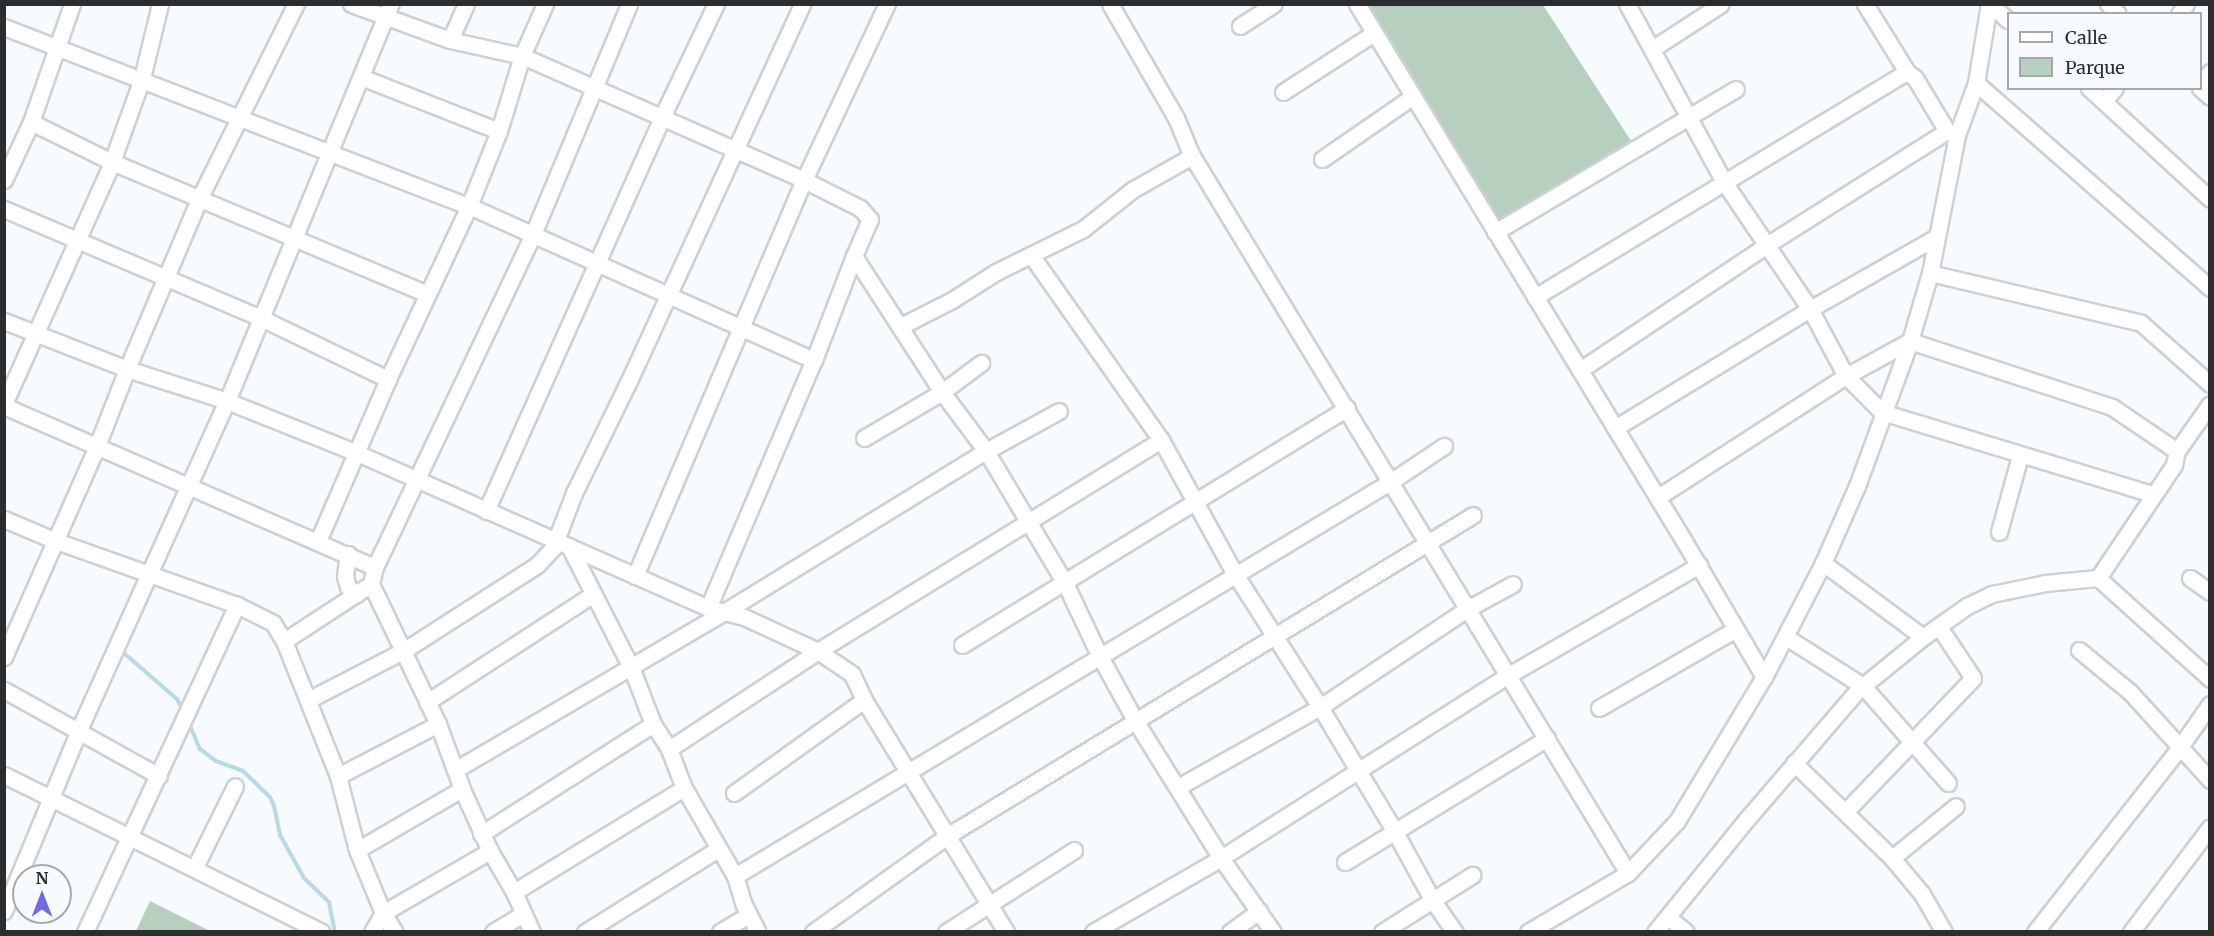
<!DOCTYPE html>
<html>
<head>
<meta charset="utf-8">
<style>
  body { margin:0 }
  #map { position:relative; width:2214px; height:936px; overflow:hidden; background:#f7fafe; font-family:Merriweather,serif }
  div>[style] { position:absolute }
  .green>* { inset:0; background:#b6cfbe }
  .stream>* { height:4px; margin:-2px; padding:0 2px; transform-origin:2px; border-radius:2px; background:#b6dae8 }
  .roads { filter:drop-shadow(2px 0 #cdd1d4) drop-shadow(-2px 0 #cdd1d4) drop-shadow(0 2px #cdd1d4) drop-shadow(0 -2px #cdd1d4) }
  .street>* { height:15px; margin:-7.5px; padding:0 7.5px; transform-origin:7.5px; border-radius:7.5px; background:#fff }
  span { translate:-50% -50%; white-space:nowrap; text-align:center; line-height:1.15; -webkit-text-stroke:4.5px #f7fafe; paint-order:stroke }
  .frame { position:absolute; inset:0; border:6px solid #2c2d2f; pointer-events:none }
  .legend { position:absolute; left:2007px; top:12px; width:195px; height:78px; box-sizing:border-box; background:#f7fafe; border:2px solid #a6a8ab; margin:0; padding:8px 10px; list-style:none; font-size:18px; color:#2c2d2f }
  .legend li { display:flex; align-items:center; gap:12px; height:30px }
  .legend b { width:30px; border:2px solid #a6a8ab }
  .north { position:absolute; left:12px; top:864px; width:60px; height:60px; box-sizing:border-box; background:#f7fafe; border:2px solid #a6a8ab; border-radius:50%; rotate:0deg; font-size:16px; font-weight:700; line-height:24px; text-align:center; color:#2c2d2f }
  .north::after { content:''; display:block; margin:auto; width:21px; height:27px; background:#706be6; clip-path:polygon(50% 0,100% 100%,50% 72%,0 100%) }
</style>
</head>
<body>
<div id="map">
  <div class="green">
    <div style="clip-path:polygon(1356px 5px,1543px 5px,1635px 147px,1495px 232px)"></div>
    <div style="clip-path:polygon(150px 901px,210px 931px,136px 931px)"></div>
  </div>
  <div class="stream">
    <div style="left:125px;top:654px;width:69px;rotate:40.9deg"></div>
    <div style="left:177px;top:699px;width:15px;rotate:62deg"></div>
    <div style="left:188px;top:721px;width:30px;rotate:67deg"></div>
    <div style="left:200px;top:749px;width:20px;rotate:37deg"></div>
    <div style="left:216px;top:761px;width:29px;rotate:20deg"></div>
    <div style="left:243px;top:771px;width:37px;rotate:44deg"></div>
    <div style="left:270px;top:797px;width:10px;rotate:66deg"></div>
    <div style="left:274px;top:806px;width:30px;rotate:78deg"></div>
    <div style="left:280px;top:835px;width:49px;rotate:60.8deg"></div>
    <div style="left:304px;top:878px;width:35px;rotate:44deg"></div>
    <div style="left:329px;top:902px;width:31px;rotate:79deg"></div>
  </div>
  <div class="roads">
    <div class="street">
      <div style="left:351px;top:4px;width:105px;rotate:20deg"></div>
      <div style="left:450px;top:40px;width:74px;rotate:12.5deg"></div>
      <div style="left:522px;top:56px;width:308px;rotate:23.7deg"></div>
      <div style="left:804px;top:180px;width:63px;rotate:26.6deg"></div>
      <div style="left:860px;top:208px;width:15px;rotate:48deg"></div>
      <div style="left:870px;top:219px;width:40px;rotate:113.4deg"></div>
      <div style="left:1110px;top:4px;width:132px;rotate:59.9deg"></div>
      <div style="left:1176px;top:118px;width:41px;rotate:67.2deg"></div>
      <div style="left:1192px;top:156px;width:839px;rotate:58.7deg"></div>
      <div style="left:1357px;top:4px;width:629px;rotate:58.66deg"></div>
      <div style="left:1684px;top:541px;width:158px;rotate:59.5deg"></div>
      <div style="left:1627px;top:4px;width:203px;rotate:61.4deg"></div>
      <div style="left:1724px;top:182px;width:153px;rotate:55.9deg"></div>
      <div style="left:1810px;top:309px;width:76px;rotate:61.8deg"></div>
      <div style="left:1846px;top:376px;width:51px;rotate:45deg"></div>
      <div style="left:1882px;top:412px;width:282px;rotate:16.9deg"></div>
      <div style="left:1865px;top:4px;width:80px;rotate:58.3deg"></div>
      <div style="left:1990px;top:4px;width:24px;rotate:42deg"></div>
      <div style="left:2108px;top:4px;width:14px;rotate:45deg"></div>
      <div style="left:2179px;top:14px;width:12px;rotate:-55deg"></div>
      <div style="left:1240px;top:26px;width:40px;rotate:-32.9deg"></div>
      <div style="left:4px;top:27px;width:498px;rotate:21.1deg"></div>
      <div style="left:469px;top:206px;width:378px;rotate:24.1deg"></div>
      <div style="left:450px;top:40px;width:39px;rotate:-66deg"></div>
      <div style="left:1652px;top:49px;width:82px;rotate:-33.1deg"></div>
      <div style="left:361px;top:77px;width:148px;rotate:21.4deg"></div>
      <div style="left:1976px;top:83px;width:311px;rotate:41.2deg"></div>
      <div style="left:2200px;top:84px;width:16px;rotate:-50deg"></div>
      <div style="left:2089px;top:88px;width:164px;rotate:42.5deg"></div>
      <div style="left:2200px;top:88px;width:13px;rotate:42deg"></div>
      <div style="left:1283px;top:92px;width:108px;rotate:-33deg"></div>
      <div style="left:2104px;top:101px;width:17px;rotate:-50deg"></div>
      <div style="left:31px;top:122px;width:90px;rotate:26.3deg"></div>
      <div style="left:112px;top:162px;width:342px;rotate:22.7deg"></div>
      <div style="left:1322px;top:159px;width:109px;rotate:-34.6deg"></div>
      <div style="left:4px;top:180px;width:64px;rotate:-65deg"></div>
      <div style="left:31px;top:122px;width:125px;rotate:-70.8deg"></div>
      <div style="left:4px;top:209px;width:279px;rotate:23deg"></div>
      <div style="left:261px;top:318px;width:141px;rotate:25.7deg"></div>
      <div style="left:1495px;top:232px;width:280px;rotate:-30.7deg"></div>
      <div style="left:1031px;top:255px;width:226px;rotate:54.9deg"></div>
      <div style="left:1161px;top:440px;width:153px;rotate:61.1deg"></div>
      <div style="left:1235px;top:574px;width:158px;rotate:57.4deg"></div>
      <div style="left:1320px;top:707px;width:146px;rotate:59deg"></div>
      <div style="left:1395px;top:832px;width:79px;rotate:61.2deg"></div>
      <div style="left:1433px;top:901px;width:38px;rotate:55deg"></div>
      <div style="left:1930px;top:273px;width:217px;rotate:13.3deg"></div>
      <div style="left:2141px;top:323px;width:92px;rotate:41.5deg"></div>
      <div style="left:1535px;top:297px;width:435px;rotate:-31.2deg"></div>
      <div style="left:1907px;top:72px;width:10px;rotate:37deg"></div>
      <div style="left:1915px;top:78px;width:62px;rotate:58.9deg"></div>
      <div style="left:1947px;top:131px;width:11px;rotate:22deg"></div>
      <div style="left:4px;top:321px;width:132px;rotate:21.3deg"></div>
      <div style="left:127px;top:369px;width:105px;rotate:17.7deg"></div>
      <div style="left:227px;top:401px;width:140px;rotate:21.8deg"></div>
      <div style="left:357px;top:453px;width:384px;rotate:23.8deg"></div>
      <div style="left:708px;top:608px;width:37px;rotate:14deg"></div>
      <div style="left:744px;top:617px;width:81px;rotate:24.7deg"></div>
      <div style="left:818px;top:651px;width:41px;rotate:34.1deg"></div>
      <div style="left:852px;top:674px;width:29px;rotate:65deg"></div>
      <div style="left:864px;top:700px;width:272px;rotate:58.5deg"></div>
      <div style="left:901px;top:326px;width:57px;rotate:-27deg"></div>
      <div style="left:952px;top:300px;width:52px;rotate:-32.5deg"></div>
      <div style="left:996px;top:272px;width:97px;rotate:-26.3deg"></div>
      <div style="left:1083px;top:229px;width:63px;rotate:-38.5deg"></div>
      <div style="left:1132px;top:190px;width:69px;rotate:-29.5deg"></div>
      <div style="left:1580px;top:370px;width:223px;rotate:-33.8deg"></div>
      <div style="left:1765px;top:246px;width:215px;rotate:-32.3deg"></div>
      <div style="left:4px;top:404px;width:265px;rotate:-65.9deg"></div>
      <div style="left:112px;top:162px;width:89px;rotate:-70.3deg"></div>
      <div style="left:142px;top:78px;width:76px;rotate:-76.3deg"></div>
      <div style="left:4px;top:406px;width:404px;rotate:23.5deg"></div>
      <div style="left:1615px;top:428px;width:228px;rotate:-31.4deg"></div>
      <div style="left:1810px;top:309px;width:145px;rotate:-29.7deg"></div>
      <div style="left:864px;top:438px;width:91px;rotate:-30.5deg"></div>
      <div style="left:942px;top:392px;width:49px;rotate:-36.6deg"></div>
      <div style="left:1658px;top:497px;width:224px;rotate:-32.8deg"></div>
      <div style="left:1846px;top:376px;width:73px;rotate:-28.7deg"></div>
      <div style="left:1910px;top:341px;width:213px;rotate:18.1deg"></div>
      <div style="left:2112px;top:407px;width:78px;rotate:34.1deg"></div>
      <div style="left:486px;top:511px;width:432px;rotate:-65.9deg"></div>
      <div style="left:662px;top:117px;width:125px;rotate:-64.5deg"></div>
      <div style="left:4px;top:519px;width:56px;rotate:22.9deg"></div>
      <div style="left:56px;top:541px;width:192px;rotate:19.5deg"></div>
      <div style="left:237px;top:605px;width:40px;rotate:26.6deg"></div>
      <div style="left:273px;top:623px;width:21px;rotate:59deg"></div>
      <div style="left:284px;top:641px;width:145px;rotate:68.2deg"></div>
      <div style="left:338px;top:776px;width:76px;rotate:75.6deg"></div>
      <div style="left:357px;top:850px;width:68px;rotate:67.6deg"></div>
      <div style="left:383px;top:913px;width:22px;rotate:58deg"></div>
      <div style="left:1999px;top:532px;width:79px;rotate:-74.6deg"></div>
      <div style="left:318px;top:541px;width:176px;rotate:-66.6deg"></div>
      <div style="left:388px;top:379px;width:191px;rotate:-64.9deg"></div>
      <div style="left:469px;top:206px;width:81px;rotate:-68.2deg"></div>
      <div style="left:499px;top:131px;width:78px;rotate:-73deg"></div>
      <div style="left:522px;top:56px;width:57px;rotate:-66.1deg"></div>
      <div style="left:569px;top:546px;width:136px;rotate:62.9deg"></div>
      <div style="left:631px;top:667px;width:61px;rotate:68.9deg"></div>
      <div style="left:653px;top:724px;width:30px;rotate:57deg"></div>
      <div style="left:669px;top:749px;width:42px;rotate:69deg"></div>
      <div style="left:684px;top:788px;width:102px;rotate:59.9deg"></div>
      <div style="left:735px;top:876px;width:30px;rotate:73deg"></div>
      <div style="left:744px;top:905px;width:30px;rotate:63deg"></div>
      <div style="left:348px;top:554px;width:22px;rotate:98deg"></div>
      <div style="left:345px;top:576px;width:11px;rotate:75deg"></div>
      <div style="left:348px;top:587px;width:11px;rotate:41deg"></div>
      <div style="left:1823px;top:563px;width:124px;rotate:36.5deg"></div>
      <div style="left:635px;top:576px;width:431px;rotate:-66.9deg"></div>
      <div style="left:804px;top:180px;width:195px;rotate:-64.8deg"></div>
      <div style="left:2098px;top:578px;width:136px;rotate:-56.1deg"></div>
      <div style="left:2174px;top:465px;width:14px;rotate:-78deg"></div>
      <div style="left:2177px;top:451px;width:57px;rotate:-54.9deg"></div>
      <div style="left:2190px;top:578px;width:24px;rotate:35deg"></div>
      <div style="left:371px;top:584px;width:155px;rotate:64.4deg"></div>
      <div style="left:438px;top:724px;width:69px;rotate:69.7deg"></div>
      <div style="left:462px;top:789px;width:68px;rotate:65.7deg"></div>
      <div style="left:490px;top:851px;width:48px;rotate:59.7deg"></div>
      <div style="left:514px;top:892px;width:44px;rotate:65.8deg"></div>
      <div style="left:708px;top:608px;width:270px;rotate:-66.9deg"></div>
      <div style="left:814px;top:360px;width:111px;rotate:-69deg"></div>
      <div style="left:854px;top:256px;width:162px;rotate:57.1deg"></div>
      <div style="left:942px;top:392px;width:74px;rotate:53.3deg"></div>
      <div style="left:986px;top:451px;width:154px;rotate:59.1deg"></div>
      <div style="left:1065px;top:583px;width:80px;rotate:64.7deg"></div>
      <div style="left:1099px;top:655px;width:77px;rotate:61.1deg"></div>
      <div style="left:1136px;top:722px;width:160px;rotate:58deg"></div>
      <div style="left:1221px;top:858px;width:90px;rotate:54.9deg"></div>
      <div style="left:1786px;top:637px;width:91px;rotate:32.5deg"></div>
      <div style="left:1863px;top:686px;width:129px;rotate:48.8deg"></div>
      <div style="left:284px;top:641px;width:104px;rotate:-33.2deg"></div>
      <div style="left:371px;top:584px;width:17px;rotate:-77deg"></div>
      <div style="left:375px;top:567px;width:369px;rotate:-64.6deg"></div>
      <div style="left:533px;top:234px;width:249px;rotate:-67.3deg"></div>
      <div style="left:962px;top:645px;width:452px;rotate:-31.6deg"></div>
      <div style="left:2079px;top:650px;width:66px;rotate:39.5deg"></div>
      <div style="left:2130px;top:692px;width:119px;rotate:47.7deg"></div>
      <div style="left:4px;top:657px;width:231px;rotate:-66.2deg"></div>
      <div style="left:97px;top:446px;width:83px;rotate:-68.7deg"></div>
      <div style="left:127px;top:369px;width:187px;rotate:-67deg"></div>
      <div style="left:200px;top:197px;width:216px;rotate:-63.6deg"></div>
      <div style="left:4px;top:690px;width:177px;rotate:29deg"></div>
      <div style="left:308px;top:700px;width:107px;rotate:-27.3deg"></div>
      <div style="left:403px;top:651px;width:159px;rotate:-32.7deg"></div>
      <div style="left:537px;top:565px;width:23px;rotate:-47deg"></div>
      <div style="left:553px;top:548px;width:59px;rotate:-69.1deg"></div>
      <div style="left:574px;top:493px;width:120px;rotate:-63.9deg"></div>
      <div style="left:627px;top:385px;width:419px;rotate:-65.3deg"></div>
      <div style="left:427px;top:702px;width:198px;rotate:-33deg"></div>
      <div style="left:1599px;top:708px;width:158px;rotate:-30deg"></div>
      <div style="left:669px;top:749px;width:178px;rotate:-33.3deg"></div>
      <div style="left:818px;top:651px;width:403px;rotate:-31.6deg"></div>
      <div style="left:1794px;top:763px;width:136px;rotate:44.1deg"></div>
      <div style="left:1892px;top:858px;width:47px;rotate:50.2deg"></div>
      <div style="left:1922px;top:894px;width:44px;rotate:59.9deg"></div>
      <div style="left:455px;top:770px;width:312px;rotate:-30.4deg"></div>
      <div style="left:724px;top:612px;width:308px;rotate:-31.6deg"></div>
      <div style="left:986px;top:451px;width:83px;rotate:-28.7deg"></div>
      <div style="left:4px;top:775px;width:354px;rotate:26.3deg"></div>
      <div style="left:338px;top:776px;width:113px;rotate:-27.5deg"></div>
      <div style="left:1178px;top:787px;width:163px;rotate:-29.4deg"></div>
      <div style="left:1320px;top:707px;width:177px;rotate:-33.7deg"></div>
      <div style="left:1467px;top:609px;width:52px;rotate:-28.5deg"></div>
      <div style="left:734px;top:793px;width:160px;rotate:-35.6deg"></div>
      <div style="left:1846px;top:811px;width:184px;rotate:-46.3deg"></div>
      <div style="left:1973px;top:678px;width:61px;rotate:-123.7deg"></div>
      <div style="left:481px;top:834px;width:204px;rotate:-32.6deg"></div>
      <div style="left:357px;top:850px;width:121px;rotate:-30.2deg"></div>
      <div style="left:1892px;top:858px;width:82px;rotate:-39.1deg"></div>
      <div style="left:1345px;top:862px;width:237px;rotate:-31.5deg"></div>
      <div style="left:195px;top:867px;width:90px;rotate:-63.7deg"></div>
      <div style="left:735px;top:876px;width:764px;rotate:-31.03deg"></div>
      <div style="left:1390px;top:482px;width:65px;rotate:-33.7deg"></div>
      <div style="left:514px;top:892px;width:199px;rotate:-31.5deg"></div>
      <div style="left:4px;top:911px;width:194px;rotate:-67.5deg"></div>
      <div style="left:78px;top:732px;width:363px;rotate:-65.8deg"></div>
      <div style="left:227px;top:401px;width:430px;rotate:-67.6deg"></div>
      <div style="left:1668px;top:917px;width:23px;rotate:40deg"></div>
      <div style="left:85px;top:932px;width:361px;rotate:-65.1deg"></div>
      <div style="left:372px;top:932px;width:22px;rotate:-60deg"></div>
      <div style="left:383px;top:913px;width:124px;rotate:-30.1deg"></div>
      <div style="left:493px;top:932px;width:35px;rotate:-31deg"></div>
      <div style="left:585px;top:932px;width:157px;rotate:-32deg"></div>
      <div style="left:720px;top:932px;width:33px;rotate:-31deg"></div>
      <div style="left:813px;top:932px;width:165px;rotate:-35.6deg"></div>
      <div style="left:947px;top:836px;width:616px;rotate:-31.39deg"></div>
      <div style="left:946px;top:932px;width:152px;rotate:-32.6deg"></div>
      <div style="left:1093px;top:932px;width:148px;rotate:-30deg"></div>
      <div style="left:1221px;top:858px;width:339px;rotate:-32.5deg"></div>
      <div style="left:1507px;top:676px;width:222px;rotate:-30deg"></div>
      <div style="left:1230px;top:932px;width:36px;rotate:-36deg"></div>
      <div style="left:1382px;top:932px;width:107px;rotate:-32.3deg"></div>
      <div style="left:1528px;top:932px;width:116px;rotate:-30.5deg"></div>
      <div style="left:1628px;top:873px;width:71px;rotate:-46.7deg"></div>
      <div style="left:1677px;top:821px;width:168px;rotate:-58.9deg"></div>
      <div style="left:1764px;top:677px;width:128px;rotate:-62.6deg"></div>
      <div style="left:1823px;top:563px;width:84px;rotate:-66.2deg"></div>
      <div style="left:1857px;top:486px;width:154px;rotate:-69.9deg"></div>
      <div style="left:1910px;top:341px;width:71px;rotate:-73.6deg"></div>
      <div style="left:1930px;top:273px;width:141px;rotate:-78.9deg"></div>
      <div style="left:1957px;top:135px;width:55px;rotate:-69.9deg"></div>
      <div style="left:1976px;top:83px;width:80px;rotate:-80.7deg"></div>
      <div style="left:1655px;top:932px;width:144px;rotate:-50.9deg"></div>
      <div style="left:1746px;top:820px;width:172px;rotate:-49.3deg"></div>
      <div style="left:1858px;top:690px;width:84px;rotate:-39.2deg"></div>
      <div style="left:1923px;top:637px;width:54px;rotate:-35.2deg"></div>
      <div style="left:1967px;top:606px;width:28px;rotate:-26deg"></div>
      <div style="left:1992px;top:594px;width:54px;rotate:-11.7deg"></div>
      <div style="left:2045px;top:583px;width:53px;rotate:-5.4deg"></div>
      <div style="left:2098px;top:578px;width:151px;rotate:42deg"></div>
      <div style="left:2035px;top:932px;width:235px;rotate:-51.9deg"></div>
      <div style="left:2180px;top:747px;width:52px;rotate:-55.1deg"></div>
      <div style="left:2131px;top:932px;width:131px;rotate:-53deg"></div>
    </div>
  </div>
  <div class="frame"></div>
  <ul class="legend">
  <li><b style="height:8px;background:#fff"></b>Calle</li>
  <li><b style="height:16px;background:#b6cfbe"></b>Parque</li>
  </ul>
  <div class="north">N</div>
</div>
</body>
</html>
